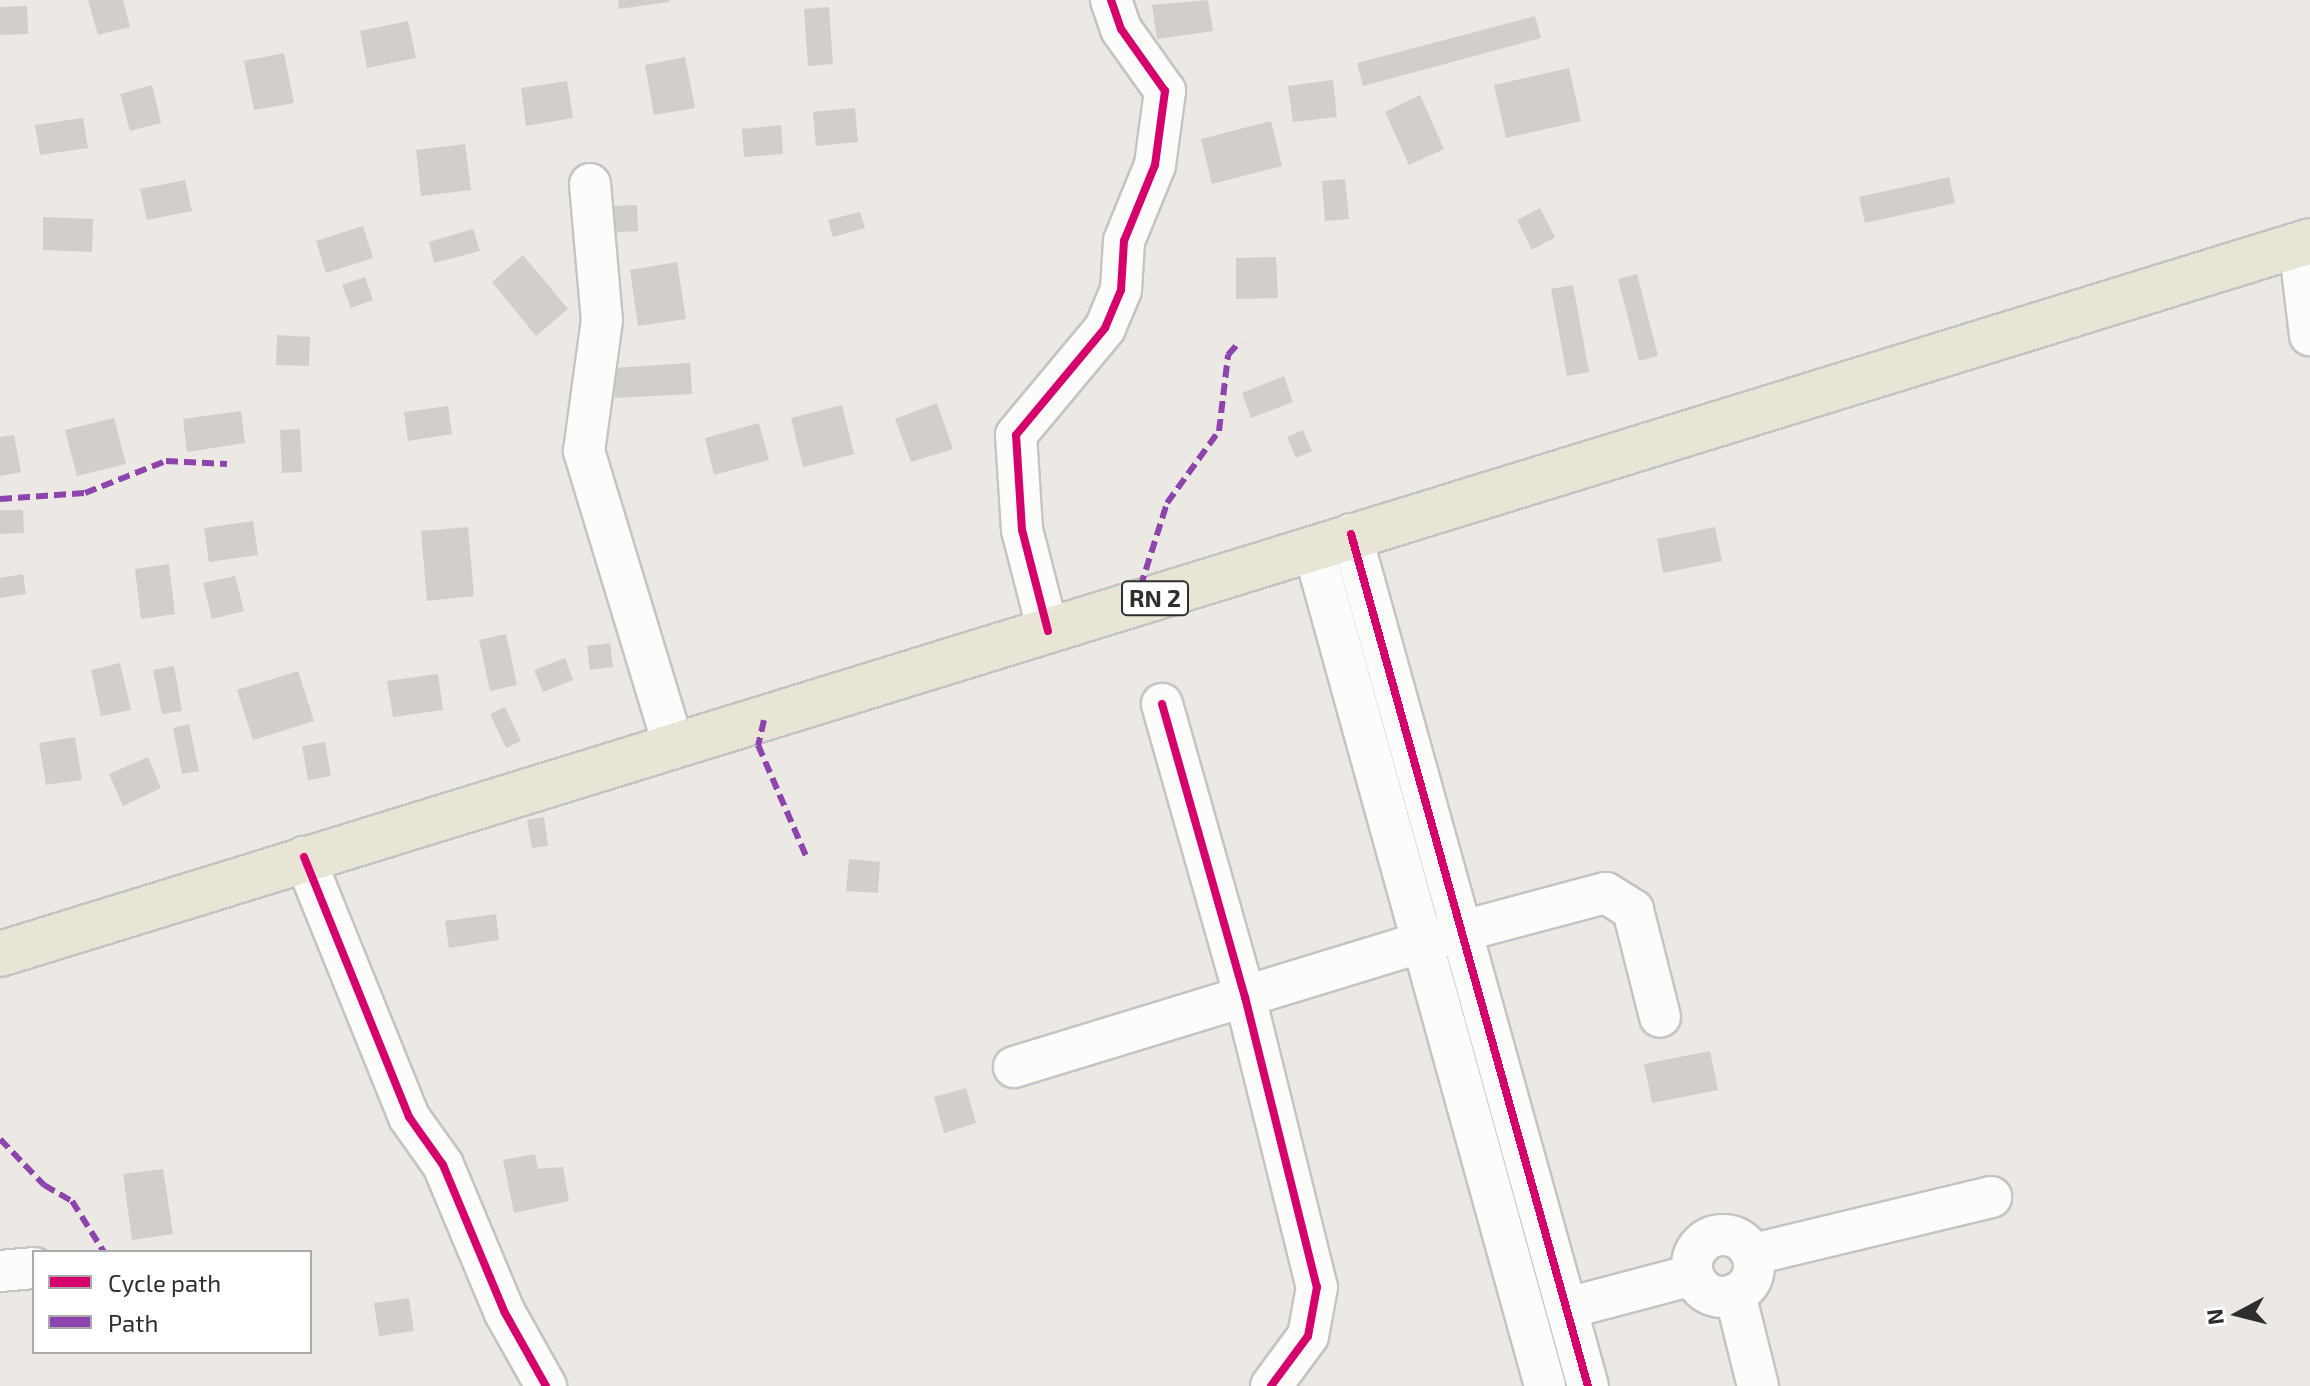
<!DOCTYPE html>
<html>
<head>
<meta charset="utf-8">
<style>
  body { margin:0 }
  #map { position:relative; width:2310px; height:1386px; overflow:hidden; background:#ece8e4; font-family:"Exo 2",sans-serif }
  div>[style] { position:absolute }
  .building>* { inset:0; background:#d1cecb }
  .roads { filter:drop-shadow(2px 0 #c5c4c5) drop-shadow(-2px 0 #c5c4c5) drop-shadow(0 2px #c5c4c5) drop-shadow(0 -2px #c5c4c5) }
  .minor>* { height:40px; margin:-20px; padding:0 20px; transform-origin:20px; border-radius:20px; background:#fcfcfb }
  .minor>.ring { margin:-20px; padding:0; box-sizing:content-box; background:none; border:40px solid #fcfcfb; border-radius:50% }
  .major>* { height:44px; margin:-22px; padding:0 22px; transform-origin:22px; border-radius:22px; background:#e8e4d6 }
  .quiet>* { height:6px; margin-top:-3px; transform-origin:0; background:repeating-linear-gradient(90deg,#8e44ad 0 12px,transparent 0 18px) }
  .cycleway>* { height:8px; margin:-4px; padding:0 4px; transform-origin:4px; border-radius:4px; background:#d6006c }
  span { translate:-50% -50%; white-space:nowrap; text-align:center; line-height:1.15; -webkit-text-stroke:8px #fff; paint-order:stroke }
  .shield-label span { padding:2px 6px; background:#fff; border:2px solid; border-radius:6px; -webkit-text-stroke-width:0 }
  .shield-label { font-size:24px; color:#2e2e2e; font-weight:700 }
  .legend { position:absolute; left:32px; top:1250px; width:280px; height:104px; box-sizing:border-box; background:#fff; border:2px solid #ababab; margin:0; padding:10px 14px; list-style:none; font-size:24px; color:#2e2e2e }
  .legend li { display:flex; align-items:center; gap:16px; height:40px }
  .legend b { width:40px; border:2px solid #ababab }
  .north { position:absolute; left:2198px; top:1274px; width:80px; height:80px; -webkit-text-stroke:6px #fff; paint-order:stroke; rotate:263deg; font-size:22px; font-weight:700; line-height:32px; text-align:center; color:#2e2e2e }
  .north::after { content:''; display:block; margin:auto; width:28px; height:36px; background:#2e2e2e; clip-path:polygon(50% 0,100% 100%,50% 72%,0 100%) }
</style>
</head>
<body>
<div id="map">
  <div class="building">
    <div style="clip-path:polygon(88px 0,123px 0,130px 27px,98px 35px)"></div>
    <div style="clip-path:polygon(618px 0,669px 0,669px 2px,619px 9px)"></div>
    <div style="clip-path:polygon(1208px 0,1213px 31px,1157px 39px,1152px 5px)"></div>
    <div style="clip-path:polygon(27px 6px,28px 34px,0 35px,0 7px)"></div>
    <div style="clip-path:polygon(829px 7px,833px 64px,808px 66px,804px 9px)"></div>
    <div style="clip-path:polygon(1535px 16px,1541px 38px,1363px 86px,1357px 63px)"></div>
    <div style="clip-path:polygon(408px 21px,416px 58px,367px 68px,360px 31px)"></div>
    <div style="clip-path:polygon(284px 53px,294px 103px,254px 110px,244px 61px)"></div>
    <div style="clip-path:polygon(685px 57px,695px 108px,654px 115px,645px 65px)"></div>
    <div style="clip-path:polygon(1569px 68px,1581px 121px,1506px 138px,1494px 85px)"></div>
    <div style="clip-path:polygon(1333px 80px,1337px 117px,1293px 122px,1288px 86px)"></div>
    <div style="clip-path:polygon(567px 81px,573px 118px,526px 126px,521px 88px)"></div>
    <div style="clip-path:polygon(152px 85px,161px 123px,130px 131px,120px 94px)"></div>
    <div style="clip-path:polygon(1420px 95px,1444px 149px,1409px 165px,1385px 112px)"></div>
    <div style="clip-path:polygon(855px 108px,858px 142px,816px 146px,813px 112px)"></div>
    <div style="clip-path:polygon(83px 118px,88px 148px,40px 155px,35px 125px)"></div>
    <div style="clip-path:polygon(1271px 121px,1282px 166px,1212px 184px,1201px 139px)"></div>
    <div style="clip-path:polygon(781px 125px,783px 154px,744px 157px,742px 129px)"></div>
    <div style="clip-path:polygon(465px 144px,471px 190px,421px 196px,416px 150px)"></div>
    <div style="clip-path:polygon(1949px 177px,1955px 203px,1865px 223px,1859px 197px)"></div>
    <div style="clip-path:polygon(1345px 179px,1349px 219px,1325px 221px,1322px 181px)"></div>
    <div style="clip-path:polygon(185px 180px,192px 211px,147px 220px,140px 189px)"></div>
    <div style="clip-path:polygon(637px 205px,638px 231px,609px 233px,608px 206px)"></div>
    <div style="clip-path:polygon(1540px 208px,1555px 237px,1532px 250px,1517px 220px)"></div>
    <div style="clip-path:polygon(860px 212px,865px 228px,833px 237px,828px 220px)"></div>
    <div style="clip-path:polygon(43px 217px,93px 219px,92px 252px,43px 250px)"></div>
    <div style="clip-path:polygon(363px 226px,373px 258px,326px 273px,316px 241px)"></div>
    <div style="clip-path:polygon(473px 229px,480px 251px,434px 263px,429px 242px)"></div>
    <div style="clip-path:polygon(523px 255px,568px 309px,536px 336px,492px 282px)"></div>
    <div style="clip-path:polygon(1276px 257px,1278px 298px,1236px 299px,1236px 258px)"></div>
    <div style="clip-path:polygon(677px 262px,686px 319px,638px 326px,630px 270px)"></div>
    <div style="clip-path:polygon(1637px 274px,1658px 356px,1639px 361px,1618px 279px)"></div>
    <div style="clip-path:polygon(365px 277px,373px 300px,351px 308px,342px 285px)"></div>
    <div style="clip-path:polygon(1573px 285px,1589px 372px,1567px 376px,1551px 289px)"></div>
    <div style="clip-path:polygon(277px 335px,310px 337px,309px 366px,276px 365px)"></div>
    <div style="clip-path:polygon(690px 363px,692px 394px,615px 398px,613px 368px)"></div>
    <div style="clip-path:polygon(1284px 376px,1293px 402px,1251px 418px,1242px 393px)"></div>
    <div style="clip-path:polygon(937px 403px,953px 449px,911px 462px,895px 419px)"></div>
    <div style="clip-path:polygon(842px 405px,854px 454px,803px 467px,791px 418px)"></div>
    <div style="clip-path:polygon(448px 406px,452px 434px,408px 441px,404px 412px)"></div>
    <div style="clip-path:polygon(241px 411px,245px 443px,187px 452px,183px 419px)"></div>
    <div style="clip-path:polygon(114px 418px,126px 464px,77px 476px,65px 430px)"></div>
    <div style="clip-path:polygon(759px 423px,769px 460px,714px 475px,705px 438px)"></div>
    <div style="clip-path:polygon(300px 429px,302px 472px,282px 473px,280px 430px)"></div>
    <div style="clip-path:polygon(1303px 430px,1312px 451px,1296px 458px,1287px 437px)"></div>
    <div style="clip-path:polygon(14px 435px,21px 472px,0 476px,0 437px)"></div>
    <div style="clip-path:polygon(0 510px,23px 510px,24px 533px,0 534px)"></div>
    <div style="clip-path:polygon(253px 521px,258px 555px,209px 562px,204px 528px)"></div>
    <div style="clip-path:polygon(468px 527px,474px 596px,427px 601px,421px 531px)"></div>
    <div style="clip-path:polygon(1715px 527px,1722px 561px,1663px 573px,1657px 539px)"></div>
    <div style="clip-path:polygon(169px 564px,175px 614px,141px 619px,135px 569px)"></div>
    <div style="clip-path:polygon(23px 574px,26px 594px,0 598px,0 578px)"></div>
    <div style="clip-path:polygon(235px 576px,244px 611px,212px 619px,203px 583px)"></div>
    <div style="clip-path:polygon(506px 634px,517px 685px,490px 691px,479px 640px)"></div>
    <div style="clip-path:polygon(610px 643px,613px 667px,590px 670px,587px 646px)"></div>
    <div style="clip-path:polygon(565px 658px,573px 680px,543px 692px,534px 670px)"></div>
    <div style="clip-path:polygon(120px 663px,131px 710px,101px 716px,91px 670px)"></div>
    <div style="clip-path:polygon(174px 666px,182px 711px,162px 714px,153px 670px)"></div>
    <div style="clip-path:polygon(298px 671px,314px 721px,253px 740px,237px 690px)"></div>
    <div style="clip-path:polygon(438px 674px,443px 710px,393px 717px,387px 681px)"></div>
    <div style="clip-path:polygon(505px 707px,521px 741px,506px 748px,490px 714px)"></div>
    <div style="clip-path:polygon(189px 724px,199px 771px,182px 774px,173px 728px)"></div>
    <div style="clip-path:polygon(75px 737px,82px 780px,46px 785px,39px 743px)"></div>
    <div style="clip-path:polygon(325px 742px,331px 776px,308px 780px,302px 746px)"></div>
    <div style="clip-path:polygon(148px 757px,161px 788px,123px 806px,109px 774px)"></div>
    <div style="clip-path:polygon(544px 817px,548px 846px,532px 848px,527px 820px)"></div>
    <div style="clip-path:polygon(849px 859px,880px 862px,878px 893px,846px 891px)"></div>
    <div style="clip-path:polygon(496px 914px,499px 940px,449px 948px,445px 921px)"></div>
    <div style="clip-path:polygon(1710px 1051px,1718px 1090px,1652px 1103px,1644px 1064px)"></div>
    <div style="clip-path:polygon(966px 1088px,976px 1123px,944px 1133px,934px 1097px)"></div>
    <div style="clip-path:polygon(535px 1154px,538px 1169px,563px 1167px,569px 1201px,514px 1213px,503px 1160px)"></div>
    <div style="clip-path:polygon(163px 1169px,173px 1234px,132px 1240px,123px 1174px)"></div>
    <div style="clip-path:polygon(409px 1298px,414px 1331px,379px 1336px,374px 1303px)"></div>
  </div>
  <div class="roads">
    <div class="minor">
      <div style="left:590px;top:184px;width:137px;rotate:85deg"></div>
      <div style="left:602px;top:320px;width:132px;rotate:97.8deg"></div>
      <div style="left:584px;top:451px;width:309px;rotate:73.1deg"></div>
      <div style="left:2299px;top:244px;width:92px;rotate:83.1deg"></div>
      <div style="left:1351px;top:534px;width:884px;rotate:74.46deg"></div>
      <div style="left:1313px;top:547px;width:870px;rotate:74.54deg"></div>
      <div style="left:1048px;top:631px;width:104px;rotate:-104.4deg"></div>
      <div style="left:1022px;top:530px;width:95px;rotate:-93.6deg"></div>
      <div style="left:1016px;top:435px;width:139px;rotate:-50.2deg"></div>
      <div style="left:1105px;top:328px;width:41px;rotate:-67.2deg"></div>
      <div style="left:1121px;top:290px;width:49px;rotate:-86.5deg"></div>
      <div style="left:1124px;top:241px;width:82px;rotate:-67.8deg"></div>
      <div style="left:1155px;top:165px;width:75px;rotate:-82.3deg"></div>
      <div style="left:1165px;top:91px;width:76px;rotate:-125.4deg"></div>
      <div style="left:1121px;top:29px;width:31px;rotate:-109deg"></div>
      <div style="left:1162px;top:704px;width:305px;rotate:74.2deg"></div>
      <div style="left:1245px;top:997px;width:299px;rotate:76.1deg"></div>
      <div style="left:1317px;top:1287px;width:50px;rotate:100.4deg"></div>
      <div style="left:1308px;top:1336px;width:62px;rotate:126.5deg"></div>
      <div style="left:304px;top:857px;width:280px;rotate:68deg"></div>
      <div style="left:409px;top:1117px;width:59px;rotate:54.7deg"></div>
      <div style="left:443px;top:1165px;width:160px;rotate:67.3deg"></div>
      <div style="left:505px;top:1313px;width:84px;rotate:60.7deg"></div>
      <div style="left:1014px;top:1067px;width:430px;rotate:-17deg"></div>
      <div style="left:1425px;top:941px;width:187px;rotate:-14.9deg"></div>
      <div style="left:1606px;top:893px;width:32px;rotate:32deg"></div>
      <div style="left:1633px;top:910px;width:110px;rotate:75.8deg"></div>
      <div class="ring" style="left:1692px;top:1235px;width:22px;height:22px"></div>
      <div style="left:1754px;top:1254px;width:244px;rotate:-13.5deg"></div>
      <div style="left:0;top:1271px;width:34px;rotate:-5deg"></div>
      <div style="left:1735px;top:1294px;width:95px;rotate:76deg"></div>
      <div style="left:1568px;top:1308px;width:129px;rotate:-14.8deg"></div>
    </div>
    <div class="major">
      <div style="left:0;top:954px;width:2418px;rotate:-17.15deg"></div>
    </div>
  </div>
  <div class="quiet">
    <div style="left:0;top:499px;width:85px;rotate:-4deg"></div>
    <div style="left:85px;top:493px;width:87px;rotate:-21.6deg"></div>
    <div style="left:166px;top:461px;width:61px;rotate:2.8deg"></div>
    <div style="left:1135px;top:604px;width:106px;rotate:-72.4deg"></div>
    <div style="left:1167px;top:503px;width:89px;rotate:-54.2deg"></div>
    <div style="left:1219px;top:431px;width:77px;rotate:-83.2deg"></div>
    <div style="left:1228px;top:355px;width:18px;rotate:-49deg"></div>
    <div style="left:764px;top:720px;width:26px;rotate:103deg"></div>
    <div style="left:758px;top:745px;width:121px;rotate:66.6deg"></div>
    <div style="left:0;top:1139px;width:64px;rotate:46.3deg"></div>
    <div style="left:44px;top:1185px;width:32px;rotate:30deg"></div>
    <div style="left:72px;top:1201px;width:60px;rotate:57.9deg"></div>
  </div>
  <div class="cycleway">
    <div style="left:1351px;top:534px;width:884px;rotate:74.46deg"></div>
    <div style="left:1048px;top:631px;width:104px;rotate:-104.4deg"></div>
    <div style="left:1022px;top:530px;width:95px;rotate:-93.6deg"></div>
    <div style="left:1016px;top:435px;width:139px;rotate:-50.2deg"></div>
    <div style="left:1105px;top:328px;width:41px;rotate:-67.2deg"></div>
    <div style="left:1121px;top:290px;width:49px;rotate:-86.5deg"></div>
    <div style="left:1124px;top:241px;width:82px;rotate:-67.8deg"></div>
    <div style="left:1155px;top:165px;width:75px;rotate:-82.3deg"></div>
    <div style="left:1165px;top:91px;width:76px;rotate:-125.4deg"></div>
    <div style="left:1121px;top:29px;width:31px;rotate:-109deg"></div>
    <div style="left:1162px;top:704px;width:305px;rotate:74.2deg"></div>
    <div style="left:1245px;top:997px;width:299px;rotate:76.1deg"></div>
    <div style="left:1317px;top:1287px;width:50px;rotate:100.4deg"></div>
    <div style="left:1308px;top:1336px;width:62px;rotate:126.5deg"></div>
    <div style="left:304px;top:857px;width:280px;rotate:68deg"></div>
    <div style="left:409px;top:1117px;width:59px;rotate:54.7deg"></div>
    <div style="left:443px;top:1165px;width:160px;rotate:67.3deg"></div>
    <div style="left:505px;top:1313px;width:84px;rotate:60.7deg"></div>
  </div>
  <div class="shield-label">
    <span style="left:1155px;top:598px">RN 2</span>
  </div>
  <ul class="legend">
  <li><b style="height:10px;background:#d6006c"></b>Cycle path</li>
  <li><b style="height:10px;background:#8e44ad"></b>Path</li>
  </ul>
  <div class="north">N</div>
</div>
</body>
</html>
